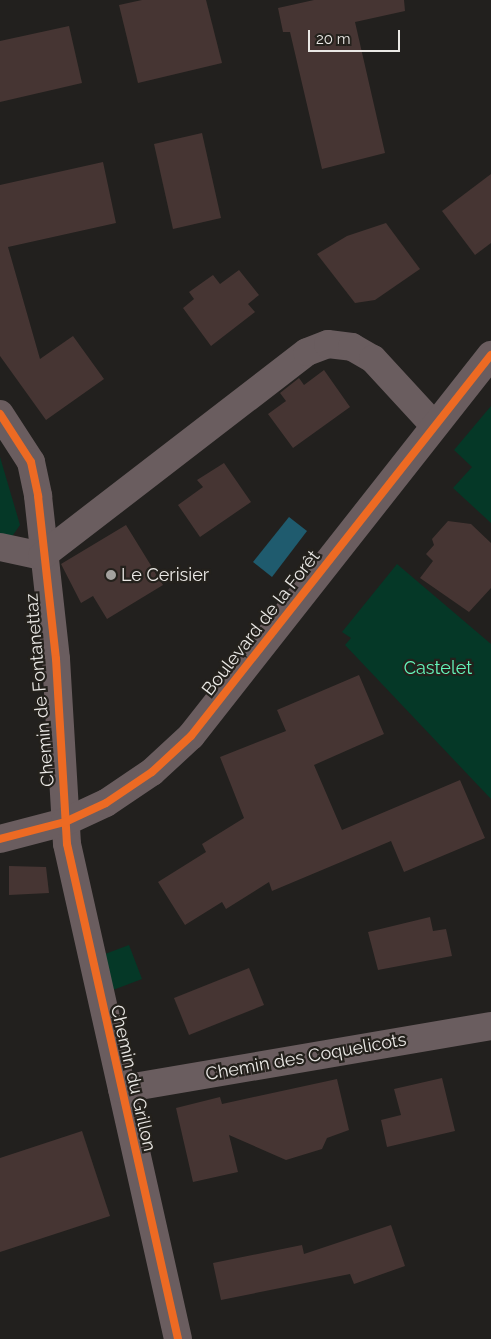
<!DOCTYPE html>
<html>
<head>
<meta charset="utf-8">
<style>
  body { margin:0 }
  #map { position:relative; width:491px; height:1339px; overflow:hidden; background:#22201e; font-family:Raleway,sans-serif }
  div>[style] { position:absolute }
  .green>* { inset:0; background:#053827 }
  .water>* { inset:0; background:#1f5b6e }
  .building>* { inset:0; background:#463533 }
  .minor>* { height:28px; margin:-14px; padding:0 14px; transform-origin:14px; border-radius:14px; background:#6a5d5f }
  .cycleway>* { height:8px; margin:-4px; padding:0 4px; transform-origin:4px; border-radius:4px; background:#ed6a23 }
  .dots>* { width:14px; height:14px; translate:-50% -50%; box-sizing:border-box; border:2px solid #24211c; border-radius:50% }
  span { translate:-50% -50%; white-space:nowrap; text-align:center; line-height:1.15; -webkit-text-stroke:4.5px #24211c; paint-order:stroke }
  .poi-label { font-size:18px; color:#eae8e5 }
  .left { translate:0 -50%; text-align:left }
  .street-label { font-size:18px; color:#eae8e5 }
  .park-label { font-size:18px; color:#64f6bb }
  .scale { position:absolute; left:308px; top:30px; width:92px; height:22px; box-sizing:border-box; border:2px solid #eae8e5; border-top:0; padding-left:6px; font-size:15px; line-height:18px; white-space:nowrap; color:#eae8e5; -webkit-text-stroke:4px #24211c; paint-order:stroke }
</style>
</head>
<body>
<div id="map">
  <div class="green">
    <div style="clip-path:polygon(491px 406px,491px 523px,453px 488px,472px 467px,454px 450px)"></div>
    <div style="clip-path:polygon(0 457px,20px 525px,11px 538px,0 535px)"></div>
    <div style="clip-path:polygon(397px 564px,491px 644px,491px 799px,345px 645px,351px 638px,342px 632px)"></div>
    <div style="clip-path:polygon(129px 945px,142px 979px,113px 990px,105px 954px)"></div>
  </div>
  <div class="water">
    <div style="clip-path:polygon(289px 517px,307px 531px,272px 577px,253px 562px)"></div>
  </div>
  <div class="building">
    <div style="clip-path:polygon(142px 0,206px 0,222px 63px,138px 83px,119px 5px)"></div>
    <div style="clip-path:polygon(314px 0,404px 0,405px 11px,355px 22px,385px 153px,322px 169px,290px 32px,283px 32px,278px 8px)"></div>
    <div style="clip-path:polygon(69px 26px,82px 83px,0 102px,0 41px)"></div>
    <div style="clip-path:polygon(202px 133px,221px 218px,173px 229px,154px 144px)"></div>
    <div style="clip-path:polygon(103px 162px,116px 223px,8px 247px,40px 359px,73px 336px,104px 379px,46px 420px,0 356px,0 185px)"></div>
    <div style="clip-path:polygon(491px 174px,491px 243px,475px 255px,442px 211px)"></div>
    <div style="clip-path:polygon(386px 223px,420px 269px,375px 300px,355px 303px,317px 254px,347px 236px)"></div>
    <div style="clip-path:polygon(239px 270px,259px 295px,248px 304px,255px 312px,211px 346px,183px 308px,194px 299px,189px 292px,213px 275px,220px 284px)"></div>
    <div style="clip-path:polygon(324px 370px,350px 407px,293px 448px,268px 414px,286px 401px,280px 393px,299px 378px,304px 385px)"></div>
    <div style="clip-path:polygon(224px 463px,251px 502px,200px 537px,178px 505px,203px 487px,197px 480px)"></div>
    <div style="clip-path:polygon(448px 521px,471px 524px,491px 543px,491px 588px,469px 612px,420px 578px,433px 561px,426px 554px,434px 545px,432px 539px)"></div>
    <div style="clip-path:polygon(126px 525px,163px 585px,107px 619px,93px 596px,81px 603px,61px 564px)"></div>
    <div style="clip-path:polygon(359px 675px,384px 734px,314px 765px,342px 830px,460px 780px,485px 838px,404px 872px,391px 841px,272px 891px,269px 882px,226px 909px,222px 902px,185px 925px,158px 882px,206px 852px,202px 844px,244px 818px,220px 757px,286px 731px,277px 710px)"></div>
    <div style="clip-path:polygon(9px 866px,46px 867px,49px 893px,9px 895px)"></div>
    <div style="clip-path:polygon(430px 917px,433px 931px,446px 929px,452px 956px,378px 970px,368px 932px)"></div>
    <div style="clip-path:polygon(249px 968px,264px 1005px,189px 1035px,174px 998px)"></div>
    <div style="clip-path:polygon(442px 1078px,455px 1131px,387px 1147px,381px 1120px,401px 1115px,394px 1089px)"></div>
    <div style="clip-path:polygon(337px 1079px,349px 1130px,327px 1138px,322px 1149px,286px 1160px,229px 1135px,238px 1172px,193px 1182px,176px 1108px,220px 1097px,222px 1104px)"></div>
    <div style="clip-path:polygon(82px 1131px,110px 1216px,0 1252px,0 1158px)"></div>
    <div style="clip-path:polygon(391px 1225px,405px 1266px,354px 1284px,350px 1274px,221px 1300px,213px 1263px,302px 1245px,304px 1254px)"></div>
  </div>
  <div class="minor">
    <div style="left:0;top:414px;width:57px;rotate:57.1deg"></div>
    <div style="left:31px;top:462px;width:35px;rotate:78deg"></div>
    <div style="left:38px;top:496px;width:164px;rotate:83.7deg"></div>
    <div style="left:56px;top:659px;width:185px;rotate:86.6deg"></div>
    <div style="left:67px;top:844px;width:507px;rotate:77.36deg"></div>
    <div style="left:0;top:547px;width:43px;rotate:12.1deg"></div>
    <div style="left:42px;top:556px;width:334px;rotate:-37.6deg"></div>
    <div style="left:307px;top:352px;width:22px;rotate:-21deg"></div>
    <div style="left:328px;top:344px;width:24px;rotate:7deg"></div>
    <div style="left:352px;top:347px;width:24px;rotate:30deg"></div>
    <div style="left:373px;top:359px;width:90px;rotate:47.3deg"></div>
    <div style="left:0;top:839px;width:67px;rotate:-14.7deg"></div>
    <div style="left:65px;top:822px;width:45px;rotate:-24.9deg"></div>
    <div style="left:106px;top:803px;width:55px;rotate:-34deg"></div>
    <div style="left:152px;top:772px;width:53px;rotate:-42.7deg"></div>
    <div style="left:191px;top:736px;width:485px;rotate:-51.8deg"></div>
    <div style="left:122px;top:1089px;width:374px;rotate:-9.7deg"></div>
  </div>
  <div class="cycleway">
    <div style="left:0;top:414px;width:57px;rotate:57.1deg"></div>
    <div style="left:31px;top:462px;width:35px;rotate:78deg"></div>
    <div style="left:38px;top:496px;width:164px;rotate:83.7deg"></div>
    <div style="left:56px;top:659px;width:185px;rotate:86.6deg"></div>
    <div style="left:67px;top:844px;width:507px;rotate:77.36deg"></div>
    <div style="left:0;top:839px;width:67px;rotate:-14.7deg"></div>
    <div style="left:65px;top:822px;width:45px;rotate:-24.9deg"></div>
    <div style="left:106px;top:803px;width:55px;rotate:-34deg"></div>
    <div style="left:152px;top:772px;width:53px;rotate:-42.7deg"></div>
    <div style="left:191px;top:736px;width:485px;rotate:-51.8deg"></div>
  </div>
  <div class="dots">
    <div style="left:111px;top:575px;background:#a4a29f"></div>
  </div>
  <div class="poi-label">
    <span class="left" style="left:121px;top:575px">Le Cerisier</span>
  </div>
  <div class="street-label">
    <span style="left:261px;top:623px;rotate:-52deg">Boulevard de la Forêt</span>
    <span style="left:40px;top:690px;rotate:-95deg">Chemin de Fontanettaz</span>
    <span style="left:306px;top:1057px;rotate:-10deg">Chemin des Coquelicots</span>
    <span style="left:133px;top:1078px;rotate:77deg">Chemin du Grillon</span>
  </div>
  <div class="park-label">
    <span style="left:438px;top:668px">Castelet</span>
  </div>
  <div class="scale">20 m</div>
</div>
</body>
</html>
